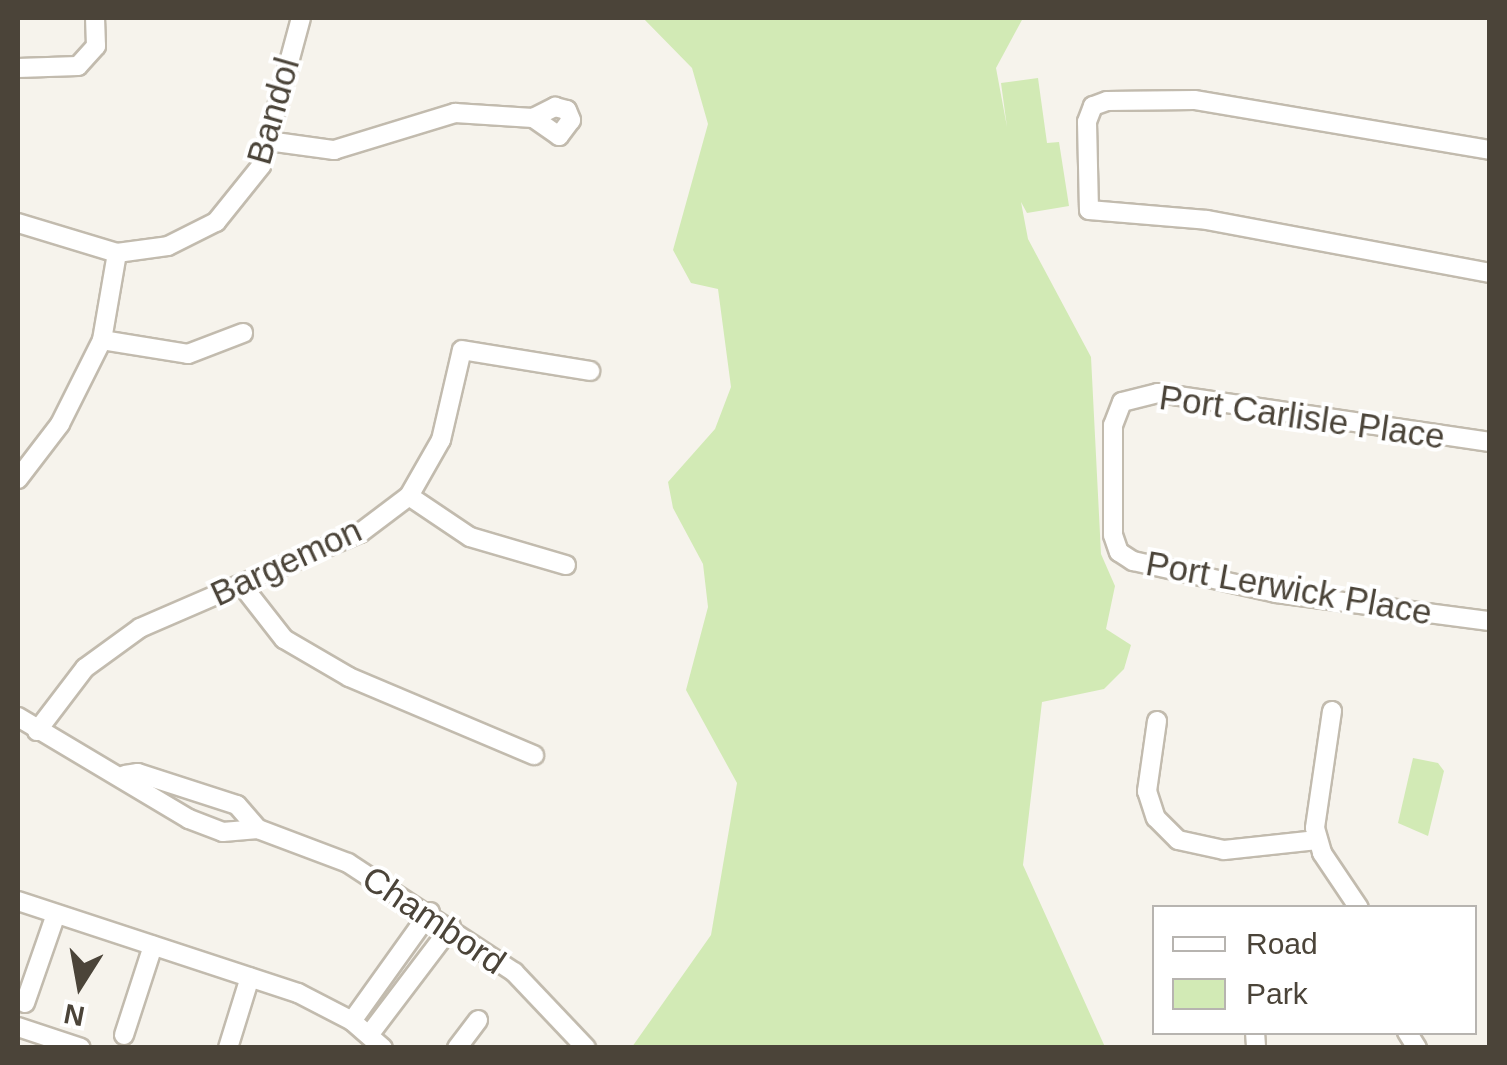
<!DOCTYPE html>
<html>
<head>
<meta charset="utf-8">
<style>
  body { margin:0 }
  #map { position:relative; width:1507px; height:1065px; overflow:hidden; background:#f6f3ec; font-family:Arial,sans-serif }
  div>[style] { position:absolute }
  .green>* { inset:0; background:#d2eab5 }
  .roads { filter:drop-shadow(2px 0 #c2bbae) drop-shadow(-2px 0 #c2bbae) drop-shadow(0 2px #c2bbae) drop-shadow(0 -2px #c2bbae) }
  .minor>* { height:18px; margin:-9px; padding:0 9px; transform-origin:9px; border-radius:9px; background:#fff }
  span { translate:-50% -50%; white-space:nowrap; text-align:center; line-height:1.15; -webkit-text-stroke:8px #fff; paint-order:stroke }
  .street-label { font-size:35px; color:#4b4439 }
  .frame { position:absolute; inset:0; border:20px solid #4b4439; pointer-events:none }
  .legend { position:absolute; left:1152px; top:905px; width:325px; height:130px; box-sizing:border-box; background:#fff; border:2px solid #b7b4b0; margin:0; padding:12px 18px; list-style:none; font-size:30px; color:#4b4439 }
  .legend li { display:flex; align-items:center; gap:20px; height:50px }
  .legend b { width:50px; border:2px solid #b7b4b0 }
  .north { position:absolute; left:30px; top:935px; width:100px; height:100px; -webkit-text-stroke:8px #fff; paint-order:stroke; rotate:191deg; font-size:28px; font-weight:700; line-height:40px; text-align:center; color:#4b4439 }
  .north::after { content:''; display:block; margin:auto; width:35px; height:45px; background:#4b4439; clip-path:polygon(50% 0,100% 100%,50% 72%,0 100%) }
</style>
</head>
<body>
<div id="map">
  <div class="green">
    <div style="clip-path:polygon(643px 18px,1023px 18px,996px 68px,1007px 127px,1001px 83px,1038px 78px,1047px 143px,1059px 142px,1069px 206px,1027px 213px,1021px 202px,1028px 239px,1091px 357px,1101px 554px,1115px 586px,1106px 629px,1131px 645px,1124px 669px,1104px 689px,1042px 702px,1023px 865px,1105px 1047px,632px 1047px,711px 935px,737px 783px,686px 690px,708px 607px,703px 564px,673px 508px,668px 482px,715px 429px,731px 387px,718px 289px,691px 283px,673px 250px,708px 124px,692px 68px)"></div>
    <div style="clip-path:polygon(1413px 758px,1438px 763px,1444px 771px,1428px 836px,1398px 823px)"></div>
  </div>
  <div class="roads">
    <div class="minor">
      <div style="left:18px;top:68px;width:60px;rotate:-1.9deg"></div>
      <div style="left:78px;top:66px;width:27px;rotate:-48deg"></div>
      <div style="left:96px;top:46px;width:28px;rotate:-92deg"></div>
      <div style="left:555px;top:107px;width:12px;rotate:14deg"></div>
      <div style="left:567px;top:110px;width:11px;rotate:68deg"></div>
      <div style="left:571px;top:120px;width:20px;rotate:127deg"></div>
      <div style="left:559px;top:136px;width:32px;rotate:-145deg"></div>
      <div style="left:533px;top:118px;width:25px;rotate:-27deg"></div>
      <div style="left:268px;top:141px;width:67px;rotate:7.8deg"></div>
      <div style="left:334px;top:150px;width:127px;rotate:-17deg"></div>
      <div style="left:455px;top:113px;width:78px;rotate:3.7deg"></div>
      <div style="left:1490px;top:150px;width:300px;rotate:-170.4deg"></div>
      <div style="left:1194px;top:100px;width:87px;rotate:179.3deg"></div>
      <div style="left:1107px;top:101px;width:15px;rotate:160deg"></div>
      <div style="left:1093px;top:106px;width:17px;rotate:111deg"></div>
      <div style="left:1087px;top:122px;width:88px;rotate:88.7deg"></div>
      <div style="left:1089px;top:210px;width:118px;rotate:4.8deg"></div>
      <div style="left:1207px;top:220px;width:288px;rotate:10.6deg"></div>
      <div style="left:18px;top:223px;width:103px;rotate:16.9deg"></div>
      <div style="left:117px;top:253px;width:51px;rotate:-7.8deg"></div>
      <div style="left:168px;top:246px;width:54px;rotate:-26.6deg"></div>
      <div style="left:216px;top:222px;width:72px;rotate:-51.2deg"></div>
      <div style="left:261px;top:166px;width:153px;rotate:-74.9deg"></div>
      <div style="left:102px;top:340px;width:87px;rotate:9.2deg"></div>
      <div style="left:188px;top:354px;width:59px;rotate:-20.9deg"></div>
      <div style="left:1490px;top:442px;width:336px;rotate:-171.6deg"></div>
      <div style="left:1158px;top:393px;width:37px;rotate:166deg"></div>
      <div style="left:1122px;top:402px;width:25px;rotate:111deg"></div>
      <div style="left:1113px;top:425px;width:110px;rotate:90deg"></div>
      <div style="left:1113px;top:535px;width:18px;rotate:71deg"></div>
      <div style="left:1119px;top:552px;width:17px;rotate:33deg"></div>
      <div style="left:1133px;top:561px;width:147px;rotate:12.6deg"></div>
      <div style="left:1276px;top:593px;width:216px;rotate:7.5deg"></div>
      <div style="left:18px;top:479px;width:69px;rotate:-52.6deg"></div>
      <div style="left:60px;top:424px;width:94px;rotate:-63.4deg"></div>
      <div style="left:102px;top:340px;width:88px;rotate:-80.2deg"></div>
      <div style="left:409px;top:496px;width:73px;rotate:33.9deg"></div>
      <div style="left:470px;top:537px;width:100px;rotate:16.3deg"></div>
      <div style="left:241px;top:584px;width:70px;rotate:52deg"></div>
      <div style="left:284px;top:639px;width:75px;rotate:30.3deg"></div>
      <div style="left:349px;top:677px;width:201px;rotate:22.9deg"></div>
      <div style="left:1332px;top:711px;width:118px;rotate:98.3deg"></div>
      <div style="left:1315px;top:828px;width:26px;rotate:74deg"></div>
      <div style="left:1322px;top:853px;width:66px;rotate:56.1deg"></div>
      <div style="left:18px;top:717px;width:199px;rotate:30.8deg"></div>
      <div style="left:189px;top:819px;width:36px;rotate:21deg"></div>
      <div style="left:223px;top:832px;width:35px;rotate:-5deg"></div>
      <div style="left:258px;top:829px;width:96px;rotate:20.7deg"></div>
      <div style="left:348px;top:863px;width:199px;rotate:33.3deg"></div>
      <div style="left:514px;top:972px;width:105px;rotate:46.5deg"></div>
      <div style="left:1157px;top:721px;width:71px;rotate:98.1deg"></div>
      <div style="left:1147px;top:791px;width:28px;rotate:72deg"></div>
      <div style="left:1156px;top:818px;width:31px;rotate:45deg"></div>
      <div style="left:1178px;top:840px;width:47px;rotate:12.3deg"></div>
      <div style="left:1224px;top:850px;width:94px;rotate:-6.1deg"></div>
      <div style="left:37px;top:731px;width:79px;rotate:-52.7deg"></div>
      <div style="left:85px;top:668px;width:68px;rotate:-36deg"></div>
      <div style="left:140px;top:628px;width:240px;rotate:-23.4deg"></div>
      <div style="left:360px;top:533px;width:61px;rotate:-37.1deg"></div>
      <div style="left:409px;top:496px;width:64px;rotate:-60.3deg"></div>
      <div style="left:441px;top:440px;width:92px;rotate:-76.9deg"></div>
      <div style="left:462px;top:350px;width:130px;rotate:9.3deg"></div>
      <div style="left:125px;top:775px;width:13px;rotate:-9deg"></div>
      <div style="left:138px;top:773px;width:104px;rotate:17.9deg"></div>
      <div style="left:237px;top:805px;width:32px;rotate:49deg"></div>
      <div style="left:18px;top:901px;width:295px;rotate:18.2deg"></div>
      <div style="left:298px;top:993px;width:61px;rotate:27.4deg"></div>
      <div style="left:352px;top:1021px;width:41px;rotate:41.1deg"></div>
      <div style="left:25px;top:1003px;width:94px;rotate:-70.8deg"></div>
      <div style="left:352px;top:1021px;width:134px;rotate:-54.4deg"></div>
      <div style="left:18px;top:1027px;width:66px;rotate:18.4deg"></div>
      <div style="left:1255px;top:1032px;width:16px;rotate:86deg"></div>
      <div style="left:1407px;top:1032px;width:19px;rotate:58deg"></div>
      <div style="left:124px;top:1035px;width:94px;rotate:-72deg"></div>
      <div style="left:369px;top:1035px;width:136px;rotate:-52.8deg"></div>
      <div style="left:228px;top:1048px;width:74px;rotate:-72.8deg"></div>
      <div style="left:457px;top:1048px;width:35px;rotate:-53deg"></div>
    </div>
  </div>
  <div class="street-label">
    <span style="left:273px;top:111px;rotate:-74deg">Bandol</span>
    <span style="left:1302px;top:417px;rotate:8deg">Port Carlisle Place</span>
    <span style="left:286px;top:562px;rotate:-25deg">Bargemon</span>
    <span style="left:1289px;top:588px;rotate:10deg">Port Lerwick Place</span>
    <span style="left:434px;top:920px;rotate:34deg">Chambord</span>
  </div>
  <div class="frame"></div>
  <ul class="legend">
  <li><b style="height:12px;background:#fff"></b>Road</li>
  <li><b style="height:28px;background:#d2eab5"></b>Park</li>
  </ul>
  <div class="north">N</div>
</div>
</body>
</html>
